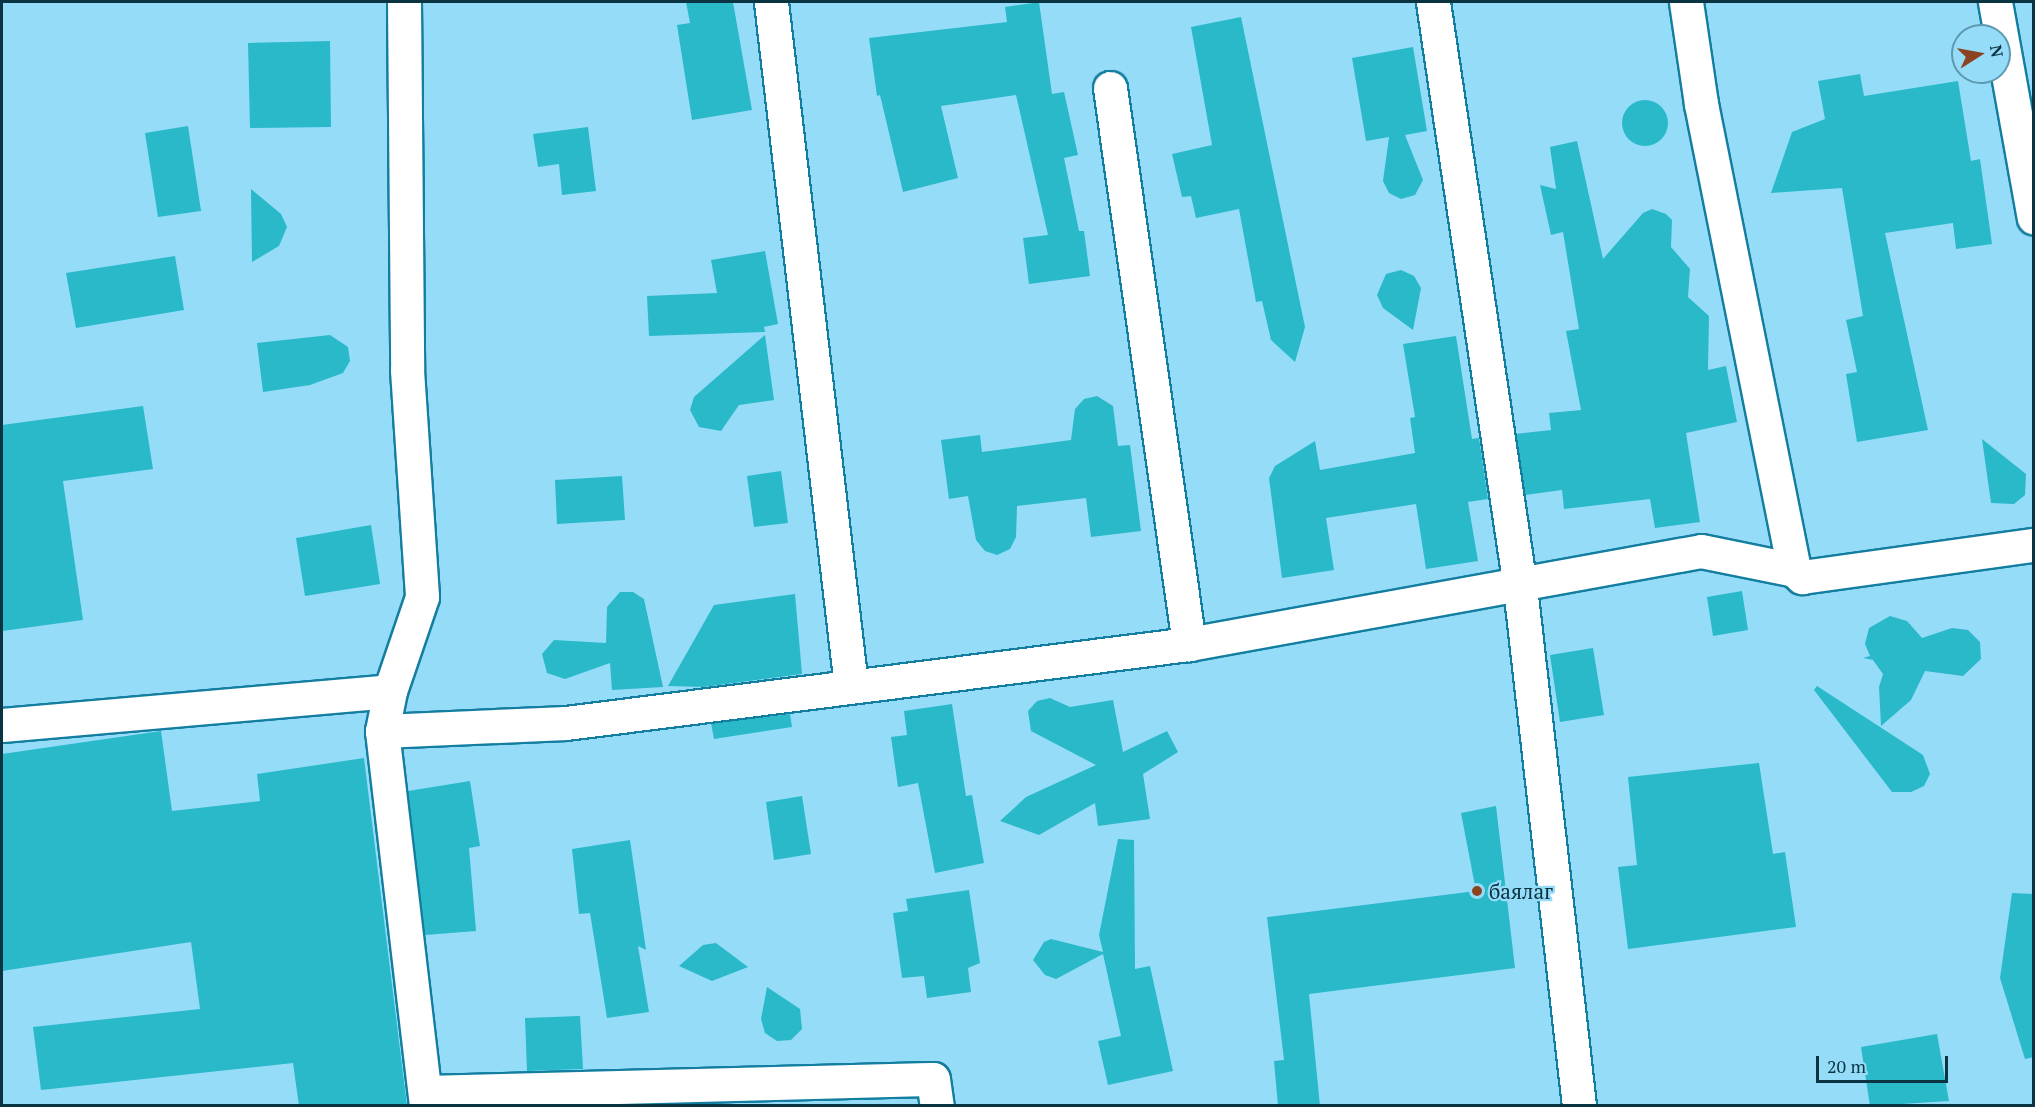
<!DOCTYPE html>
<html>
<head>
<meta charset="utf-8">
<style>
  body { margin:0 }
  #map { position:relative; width:2035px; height:1107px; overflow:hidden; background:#95dcf9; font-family:"PT Serif",serif }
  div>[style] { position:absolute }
  .building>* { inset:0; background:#29b9c9 }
  .round { border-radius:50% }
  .roads { filter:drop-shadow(2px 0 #137ea0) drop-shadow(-2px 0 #137ea0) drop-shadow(0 2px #137ea0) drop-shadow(0 -2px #137ea0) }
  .minor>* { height:33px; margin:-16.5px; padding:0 16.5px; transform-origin:16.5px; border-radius:16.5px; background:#fff }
  .dots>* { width:16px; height:16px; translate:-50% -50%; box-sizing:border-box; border:3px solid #95dcf9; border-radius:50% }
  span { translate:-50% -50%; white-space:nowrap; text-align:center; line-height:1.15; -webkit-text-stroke:4.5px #95dcf9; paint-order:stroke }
  .poi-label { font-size:21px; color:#0a3442 }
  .left { translate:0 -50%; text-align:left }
  .frame { position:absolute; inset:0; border:3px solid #0a3442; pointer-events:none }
  .north { position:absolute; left:1951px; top:24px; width:60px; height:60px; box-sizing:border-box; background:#95dcf9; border:2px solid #5d99b0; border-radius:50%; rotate:79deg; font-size:16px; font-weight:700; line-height:24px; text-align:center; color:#0a3442 }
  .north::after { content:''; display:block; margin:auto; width:21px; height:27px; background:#8b441f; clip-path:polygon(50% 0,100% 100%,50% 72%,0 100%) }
  .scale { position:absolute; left:1816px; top:1056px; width:132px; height:27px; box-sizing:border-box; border:3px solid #0a3442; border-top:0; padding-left:8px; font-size:18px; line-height:21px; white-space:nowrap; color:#0a3442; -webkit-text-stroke:4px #95dcf9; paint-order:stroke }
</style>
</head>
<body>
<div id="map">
  <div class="building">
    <div style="clip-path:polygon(686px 2px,733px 2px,752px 110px,692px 120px,677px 25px,690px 23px)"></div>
    <div style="clip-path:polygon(1039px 2px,1052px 94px,1064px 92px,1078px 155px,1064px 158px,1079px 231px,1084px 231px,1090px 276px,1029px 284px,1023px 238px,1048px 235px,1016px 95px,941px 106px,958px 178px,903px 192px,880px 95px,877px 96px,869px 38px,1007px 22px,1005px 7px)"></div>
    <div style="clip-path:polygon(1241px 17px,1305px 327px,1295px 362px,1271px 340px,1262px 301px,1256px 302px,1239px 209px,1196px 218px,1191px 196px,1182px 197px,1172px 154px,1212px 145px,1191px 27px)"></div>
    <div style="clip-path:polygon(330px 41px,331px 127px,250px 128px,248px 43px)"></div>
    <div style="clip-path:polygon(1413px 47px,1427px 131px,1405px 135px,1423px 180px,1415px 195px,1401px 199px,1389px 193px,1383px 181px,1389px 137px,1366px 141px,1352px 58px)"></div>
    <div style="clip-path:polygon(1860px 74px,1864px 96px,1958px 81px,1971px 161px,1980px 159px,1992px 244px,1956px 249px,1953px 223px,1885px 233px,1928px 430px,1857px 442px,1846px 374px,1857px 372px,1846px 320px,1863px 316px,1842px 188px,1771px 193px,1792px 132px,1825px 119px,1818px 81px)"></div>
    <div class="round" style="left:1622px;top:100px;width:46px;height:46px"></div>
    <div style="clip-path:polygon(188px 126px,201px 211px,158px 217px,145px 133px)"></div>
    <div style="clip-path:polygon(588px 127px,596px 191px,562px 195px,559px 164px,538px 167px,533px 134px)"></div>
    <div style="clip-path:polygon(1577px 141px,1603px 259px,1643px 213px,1652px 209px,1666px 214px,1672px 220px,1671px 247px,1690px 269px,1688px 297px,1709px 316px,1708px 370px,1726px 366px,1737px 422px,1686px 433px,1700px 522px,1655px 528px,1650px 499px,1564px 509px,1562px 490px,1525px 495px,1516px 434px,1551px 430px,1549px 413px,1581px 410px,1566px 331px,1579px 329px,1563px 232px,1551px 235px,1540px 185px,1556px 189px,1550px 147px)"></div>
    <div style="clip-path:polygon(251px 189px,281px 214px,287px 227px,279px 246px,252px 262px)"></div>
    <div style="clip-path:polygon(765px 251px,778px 324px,764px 327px,765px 332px,649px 336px,647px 296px,717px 293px,711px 260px)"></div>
    <div style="clip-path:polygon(175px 256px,184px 310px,76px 328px,66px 273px)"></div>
    <div style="clip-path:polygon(1401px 270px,1414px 276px,1421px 288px,1413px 330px,1383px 308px,1377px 295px,1386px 274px)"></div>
    <div style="clip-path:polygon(330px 335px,348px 347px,350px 361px,343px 373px,310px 385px,263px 392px,257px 343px)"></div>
    <div style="clip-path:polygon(765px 335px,774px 400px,739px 405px,721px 431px,699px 427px,690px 410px,694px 397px)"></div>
    <div style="clip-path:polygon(1456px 336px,1472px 439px,1479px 438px,1488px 499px,1468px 502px,1478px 561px,1426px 569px,1416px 504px,1326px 518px,1334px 570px,1282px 578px,1269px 478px,1275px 466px,1315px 441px,1320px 470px,1415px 453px,1410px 418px,1415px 417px,1403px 344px)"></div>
    <div style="clip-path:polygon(1097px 396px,1113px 406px,1118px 446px,1130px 445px,1141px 531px,1091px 537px,1086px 498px,1017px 506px,1016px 537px,1010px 549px,997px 555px,985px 551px,976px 540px,968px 496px,949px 499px,941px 440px,980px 435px,982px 452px,1071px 440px,1075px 409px,1084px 399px)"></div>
    <div style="clip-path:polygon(143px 406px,153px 469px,63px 481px,83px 620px,2px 631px,2px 425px)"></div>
    <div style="clip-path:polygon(1982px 439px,2026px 474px,2025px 495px,2014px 504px,1991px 503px)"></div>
    <div style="clip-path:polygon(781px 471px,788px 523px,754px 527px,747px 476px)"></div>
    <div style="clip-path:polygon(622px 476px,625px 520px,557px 524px,555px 480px)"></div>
    <div style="clip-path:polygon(371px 525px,380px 584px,305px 596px,296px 538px)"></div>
    <div style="clip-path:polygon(1742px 591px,1748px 630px,1713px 636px,1707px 597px)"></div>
    <div style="clip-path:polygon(620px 592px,633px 592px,644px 599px,663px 687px,612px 690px,610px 663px,565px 679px,547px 673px,542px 654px,554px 640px,606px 643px,607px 607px)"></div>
    <div style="clip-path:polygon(795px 594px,802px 674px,704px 687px,668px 686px,714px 605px)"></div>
    <div style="clip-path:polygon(1890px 616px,1907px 621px,1922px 638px,1952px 628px,1968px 630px,1980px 642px,1981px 659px,1963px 676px,1925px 671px,1911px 700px,1881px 726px,1879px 687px,1883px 674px,1873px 660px,1863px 658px,1870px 656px,1865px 644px,1869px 628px)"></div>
    <div style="clip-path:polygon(1593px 648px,1604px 715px,1560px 722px,1550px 655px)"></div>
    <div style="clip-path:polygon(1817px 686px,1923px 755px,1930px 774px,1924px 786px,1911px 792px,1892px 792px,1814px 690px)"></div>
    <div style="clip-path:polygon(1050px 698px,1070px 707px,1113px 700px,1123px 752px,1167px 731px,1178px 752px,1143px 774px,1150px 819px,1098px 826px,1095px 803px,1039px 835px,1000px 821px,1026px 797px,1096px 765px,1031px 731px,1028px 711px,1037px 701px)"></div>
    <div style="clip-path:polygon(952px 704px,966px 796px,972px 795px,984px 863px,935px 873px,918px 783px,898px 787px,891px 737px,907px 735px,904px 711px)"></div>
    <div style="clip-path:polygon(790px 714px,792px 727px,714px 739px,711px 723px)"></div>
    <div style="clip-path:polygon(161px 731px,172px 811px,260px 801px,257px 774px,364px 758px,407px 1106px,299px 1106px,293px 1063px,41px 1090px,33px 1027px,200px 1009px,191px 942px,2px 971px,2px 754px)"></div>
    <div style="clip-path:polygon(1759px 763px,1773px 854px,1785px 852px,1796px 927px,1628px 949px,1618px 867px,1637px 865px,1628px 777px)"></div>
    <div style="clip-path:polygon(470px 781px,480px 846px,469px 848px,476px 931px,425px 935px,408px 791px)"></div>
    <div style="clip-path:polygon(802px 796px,811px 854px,774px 860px,766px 802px)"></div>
    <div style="clip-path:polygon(1496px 806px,1515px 968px,1309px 994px,1320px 1106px,1278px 1106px,1274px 1061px,1284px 1060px,1267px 917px,1476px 891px,1461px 813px)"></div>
    <div style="clip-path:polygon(1118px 839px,1134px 840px,1135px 969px,1150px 966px,1173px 1071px,1108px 1085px,1098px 1041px,1121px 1036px,1103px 954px,1056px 979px,1045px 975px,1033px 960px,1044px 942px,1051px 939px,1103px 952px,1099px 935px)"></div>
    <div style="clip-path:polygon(630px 840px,646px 950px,638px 946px,649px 1012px,607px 1018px,590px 913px,579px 914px,572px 849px)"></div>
    <div style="clip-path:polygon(969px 890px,980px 963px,968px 968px,971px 992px,927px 998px,924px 976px,902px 978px,893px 913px,908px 911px,906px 899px)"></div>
    <div style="clip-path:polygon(2012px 893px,2034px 894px,2034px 1057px,2025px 1059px,2000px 978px)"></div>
    <div style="clip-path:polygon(716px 943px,748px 967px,712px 981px,679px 966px,703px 945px)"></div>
    <div style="clip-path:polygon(767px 987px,800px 1009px,802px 1029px,791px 1040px,777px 1041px,765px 1033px,761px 1019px)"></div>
    <div style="clip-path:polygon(580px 1016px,583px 1069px,527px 1071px,525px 1018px)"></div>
    <div style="clip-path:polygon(1937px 1034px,1949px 1101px,1870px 1106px,1861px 1047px)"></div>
  </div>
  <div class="roads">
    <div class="minor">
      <div style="left:404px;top:2px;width:368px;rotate:89.5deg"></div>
      <div style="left:407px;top:370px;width:227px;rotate:86.2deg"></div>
      <div style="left:422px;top:597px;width:99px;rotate:108.8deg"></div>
      <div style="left:390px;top:691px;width:41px;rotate:101.3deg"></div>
      <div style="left:382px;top:731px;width:378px;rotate:83.3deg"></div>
      <div style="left:771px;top:2px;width:689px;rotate:83.33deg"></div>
      <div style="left:1433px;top:2px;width:591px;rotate:81.54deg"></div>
      <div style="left:1520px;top:587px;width:522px;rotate:83.51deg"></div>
      <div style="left:1686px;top:2px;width:103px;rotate:81.6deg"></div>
      <div style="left:1701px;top:104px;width:475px;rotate:78.7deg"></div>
      <div style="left:1995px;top:2px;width:219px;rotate:79.8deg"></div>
      <div style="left:1110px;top:88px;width:562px;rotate:81.91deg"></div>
      <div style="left:2px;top:725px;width:389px;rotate:-5deg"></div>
      <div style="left:382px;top:731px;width:184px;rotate:-2.5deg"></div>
      <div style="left:566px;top:723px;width:628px;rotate:-7.23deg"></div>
      <div style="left:1189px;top:644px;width:520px;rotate:-10.29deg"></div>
      <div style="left:1701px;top:551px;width:95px;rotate:11.5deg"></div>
      <div style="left:1794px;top:570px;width:11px;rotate:41deg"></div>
      <div style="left:1802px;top:577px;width:234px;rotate:-7.9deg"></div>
      <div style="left:425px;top:1092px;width:508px;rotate:-1.47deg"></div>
      <div style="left:933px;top:1079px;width:27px;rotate:82deg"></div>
    </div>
  </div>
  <div class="dots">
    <div style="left:1477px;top:891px;background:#8b441f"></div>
  </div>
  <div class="poi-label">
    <span class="left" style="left:1489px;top:891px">баялаг</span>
  </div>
  <div class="frame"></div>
  <div class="north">N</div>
  <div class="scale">20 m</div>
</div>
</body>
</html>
